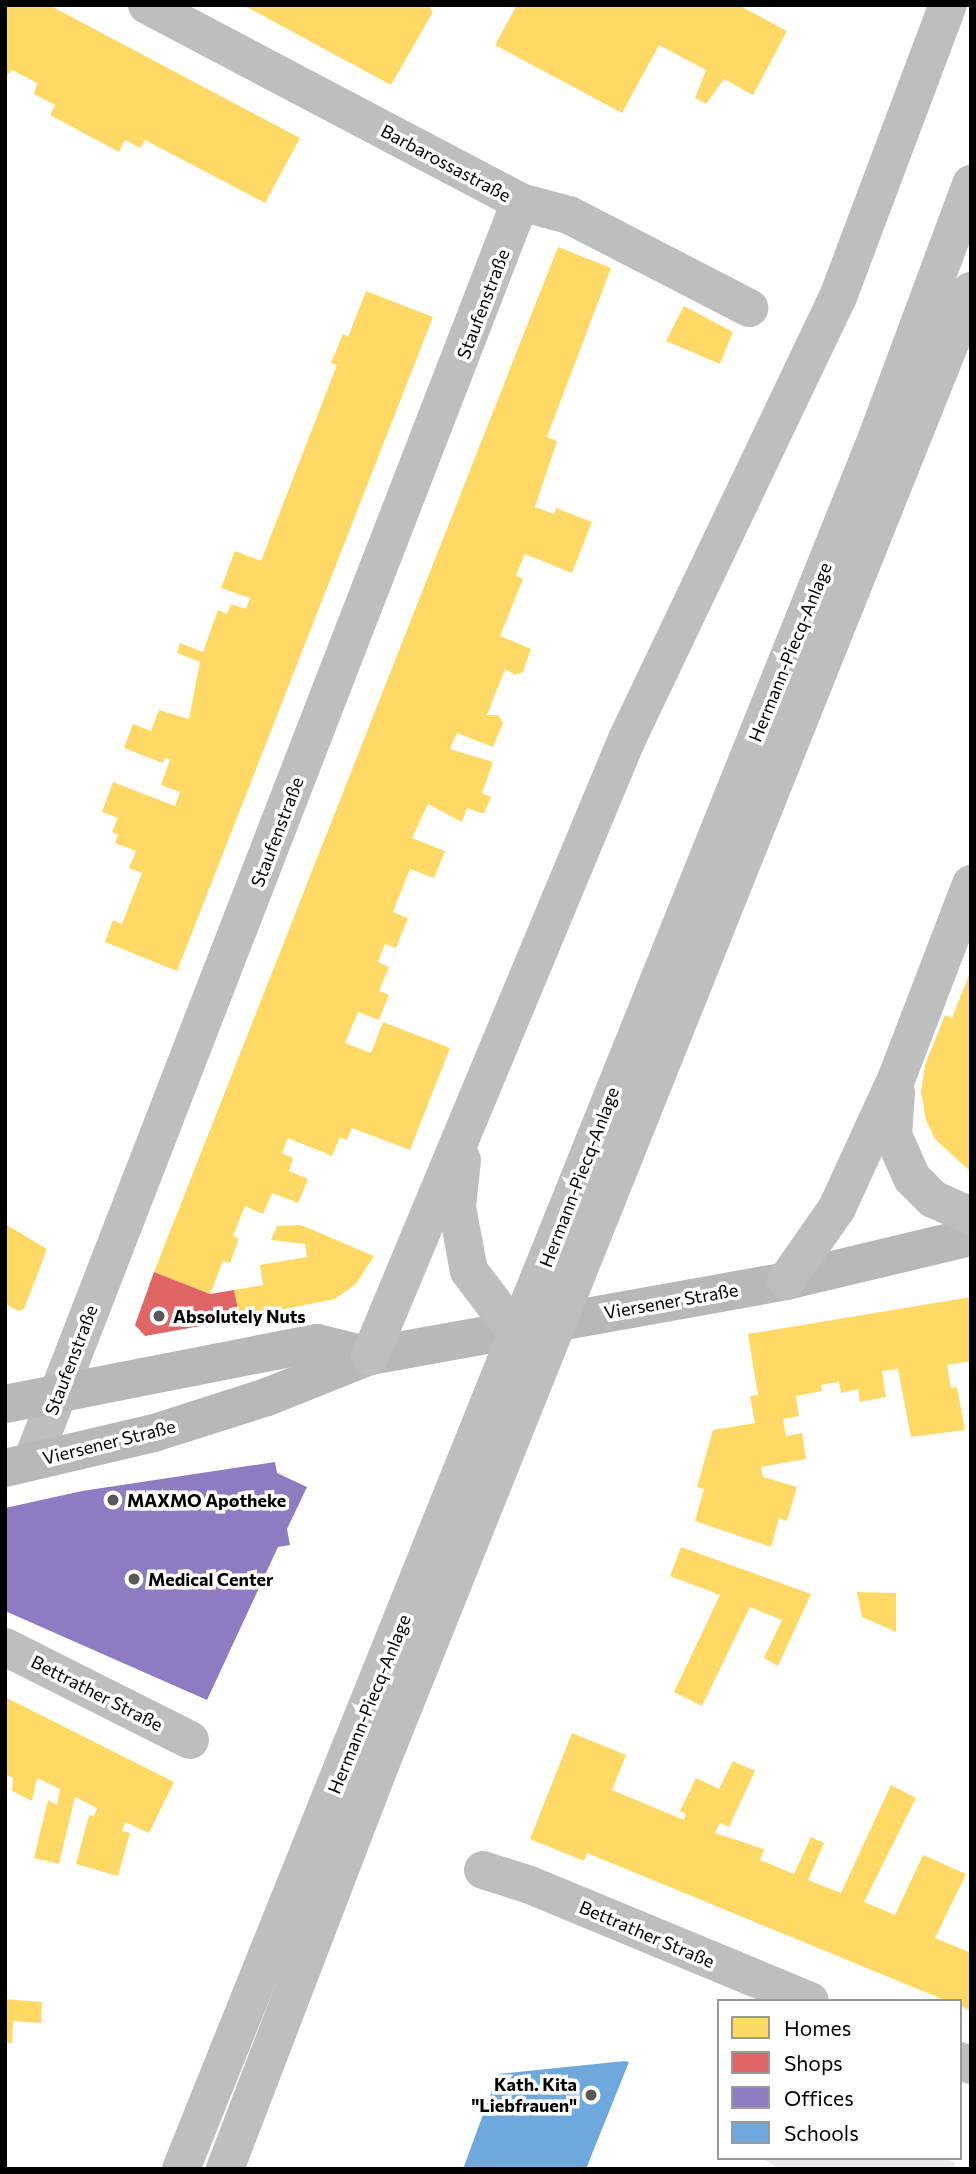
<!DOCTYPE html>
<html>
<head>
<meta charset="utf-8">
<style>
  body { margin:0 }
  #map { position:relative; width:976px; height:2174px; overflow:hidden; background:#fff; font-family:Commissioner,sans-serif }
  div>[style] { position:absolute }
  .green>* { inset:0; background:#ececec }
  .homes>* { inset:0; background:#ffd966 }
  .shops>* { inset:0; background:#e06666 }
  .offices>* { inset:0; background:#8e7cc3 }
  .schools>* { inset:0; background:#6fa8dc }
  .minor>* { height:38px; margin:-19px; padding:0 19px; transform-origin:19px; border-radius:19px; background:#bebebe }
  .secondary>* { height:38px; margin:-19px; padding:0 19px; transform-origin:19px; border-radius:19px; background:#b8b8b8 }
  .primary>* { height:38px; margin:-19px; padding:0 19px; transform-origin:19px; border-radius:19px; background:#bebebe }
  .dots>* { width:19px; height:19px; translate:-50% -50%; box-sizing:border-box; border:4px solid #fff; border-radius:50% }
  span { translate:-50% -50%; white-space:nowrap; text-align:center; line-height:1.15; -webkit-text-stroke:7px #fff; paint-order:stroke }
  .street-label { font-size:18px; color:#000 }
  .poi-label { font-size:18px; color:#000; font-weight:700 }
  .left { translate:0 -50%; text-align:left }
  .right { translate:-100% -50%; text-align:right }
  .frame { position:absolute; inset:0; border:7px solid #000; pointer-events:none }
  .legend { position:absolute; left:717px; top:1999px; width:245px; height:161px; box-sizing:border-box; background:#fff; border:2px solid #999; margin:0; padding:9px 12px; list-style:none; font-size:21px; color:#000 }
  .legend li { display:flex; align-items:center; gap:14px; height:35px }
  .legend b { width:35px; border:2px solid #999 }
</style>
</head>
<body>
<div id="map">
  <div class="green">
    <div style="clip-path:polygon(761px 2158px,944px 2158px,955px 2163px,953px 2169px,780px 2169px)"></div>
  </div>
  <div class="homes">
    <div style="clip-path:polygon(5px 5px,49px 5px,300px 138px,265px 203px,145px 140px,140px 148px,125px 140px,119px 152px,50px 115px,55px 105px,34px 94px,37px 83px,12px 70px,5px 77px)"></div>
    <div style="clip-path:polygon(243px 5px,428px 5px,433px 12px,391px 85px)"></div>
    <div style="clip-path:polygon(517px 5px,738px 5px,787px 31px,753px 95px,724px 79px,706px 104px,695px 98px,706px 70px,659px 45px,622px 113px,495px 45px)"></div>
    <div style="clip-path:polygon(558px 247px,611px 268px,547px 437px,557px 441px,535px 507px,554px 514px,556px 508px,592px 522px,572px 573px,525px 554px,516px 575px,523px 579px,500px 636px,531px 649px,523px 672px,515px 675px,505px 669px,487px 715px,498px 715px,503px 723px,493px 747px,457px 733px,450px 749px,493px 762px,482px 793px,491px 797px,484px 814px,467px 808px,462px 822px,428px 804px,412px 838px,445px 851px,434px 878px,410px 869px,393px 912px,408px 918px,396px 948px,385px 944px,378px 962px,389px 967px,379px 991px,389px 995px,379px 1020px,358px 1012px,345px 1043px,371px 1053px,383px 1022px,450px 1048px,410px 1150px,352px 1128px,347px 1140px,340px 1137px,332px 1156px,288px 1138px,282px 1153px,293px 1158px,289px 1171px,308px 1179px,298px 1203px,272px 1193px,263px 1214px,245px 1206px,233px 1236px,239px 1239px,230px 1263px,223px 1261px,210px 1294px,154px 1272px)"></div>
    <div style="clip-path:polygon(366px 291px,433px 317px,177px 971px,105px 942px,113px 920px,122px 924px,142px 873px,129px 868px,136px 851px,115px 843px,118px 835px,112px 832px,118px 818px,102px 812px,113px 782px,175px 806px,180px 792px,161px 785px,170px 760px,165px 758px,163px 763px,124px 748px,133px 724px,151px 731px,159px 710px,189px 719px,200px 662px,177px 653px,180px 643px,203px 652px,218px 610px,227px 614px,231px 604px,246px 609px,250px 598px,221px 588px,235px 551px,261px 561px,337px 365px,331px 363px,343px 334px,348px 337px)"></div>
    <div style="clip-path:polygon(684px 306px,733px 332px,720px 364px,666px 341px)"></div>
    <div style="clip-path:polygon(971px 970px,971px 1172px,935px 1139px,926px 1120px,921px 1092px,925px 1065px,945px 1015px,952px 1018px)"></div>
    <div style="clip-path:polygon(5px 1224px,47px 1249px,24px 1309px,18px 1311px,5px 1304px)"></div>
    <div style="clip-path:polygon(301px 1225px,374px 1256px,356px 1284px,335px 1299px,240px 1318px,234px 1290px,263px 1285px,260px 1265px,307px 1257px,305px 1244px,271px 1240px,277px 1226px)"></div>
    <div style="clip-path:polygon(971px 1297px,971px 1361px,947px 1365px,951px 1388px,957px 1387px,965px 1430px,911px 1437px,898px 1369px,882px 1371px,886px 1397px,860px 1402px,858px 1389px,841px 1393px,839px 1382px,821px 1385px,822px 1391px,796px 1396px,799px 1416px,783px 1419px,786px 1436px,802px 1433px,806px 1459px,761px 1467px,763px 1477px,797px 1487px,787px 1521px,779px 1518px,771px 1547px,695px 1521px,704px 1489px,697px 1487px,713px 1430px,755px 1423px,750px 1396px,758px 1395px,748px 1334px)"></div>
    <div style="clip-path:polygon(681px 1547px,811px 1594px,778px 1666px,764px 1658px,782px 1620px,750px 1607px,702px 1706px,674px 1692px,720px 1595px,670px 1576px)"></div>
    <div style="clip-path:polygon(857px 1592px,896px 1593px,896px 1632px,862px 1617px)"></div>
    <div style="clip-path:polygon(5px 1697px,174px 1782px,149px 1833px,125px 1822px,122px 1831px,130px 1833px,118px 1876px,76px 1864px,89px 1815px,94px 1816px,97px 1808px,75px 1797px,59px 1864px,34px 1858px,48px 1800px,57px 1805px,60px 1789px,37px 1778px,32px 1801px,12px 1791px,13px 1778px,5px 1774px)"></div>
    <div style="clip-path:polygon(572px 1733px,626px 1755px,612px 1790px,684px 1820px,686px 1814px,680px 1811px,696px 1778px,719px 1789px,733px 1761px,755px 1771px,729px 1827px,720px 1823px,715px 1833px,764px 1849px,760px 1860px,794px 1874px,811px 1837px,824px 1843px,808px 1880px,841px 1893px,891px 1785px,916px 1798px,864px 1902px,895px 1915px,923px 1855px,966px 1874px,935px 1938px,971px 1953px,971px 2011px,960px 2006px,960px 2001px,947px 2001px,587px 1853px,584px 1861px,530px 1839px)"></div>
    <div style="clip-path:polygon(5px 1999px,42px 2002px,41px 2023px,13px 2021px,12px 2043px,5px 2043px)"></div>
  </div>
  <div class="shops">
    <div style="clip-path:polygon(154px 1272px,210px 1294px,234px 1290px,240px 1319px,145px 1336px,135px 1325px)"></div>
  </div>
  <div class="offices">
    <div style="clip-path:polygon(275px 1462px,277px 1473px,307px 1487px,287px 1529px,290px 1545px,278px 1547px,207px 1700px,5px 1611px,5px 1508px,82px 1491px)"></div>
  </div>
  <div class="schools">
    <div style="clip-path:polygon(625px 2061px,629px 2062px,586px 2169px,463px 2169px,498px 2074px)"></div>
  </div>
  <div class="minor">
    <div style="left:147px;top:5px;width:422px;rotate:27.8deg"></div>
    <div style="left:520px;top:202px;width:51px;rotate:14.9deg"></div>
    <div style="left:569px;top:215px;width:203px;rotate:27.3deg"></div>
    <div style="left:32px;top:1461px;width:1350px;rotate:-68.81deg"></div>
    <div style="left:5px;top:1647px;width:207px;rotate:26.7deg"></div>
    <div style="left:483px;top:1870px;width:49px;rotate:17.7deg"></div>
    <div style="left:530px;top:1885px;width:303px;rotate:22.5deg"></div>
    <div style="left:960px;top:2061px;width:12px;rotate:20deg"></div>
  </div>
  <div class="secondary">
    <div style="left:5px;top:1404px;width:318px;rotate:-11.1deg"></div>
    <div style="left:317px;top:1343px;width:55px;rotate:13.8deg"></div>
    <div style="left:5px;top:1468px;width:153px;rotate:-13.2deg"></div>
    <div style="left:154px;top:1433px;width:119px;rotate:-17.7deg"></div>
    <div style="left:267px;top:1397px;width:111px;rotate:-21.7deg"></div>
    <div style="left:370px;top:1356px;width:423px;rotate:-10.2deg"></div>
    <div style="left:786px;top:1281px;width:190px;rotate:-13.4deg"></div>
  </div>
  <div class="primary">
    <div style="left:896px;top:1093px;width:42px;rotate:94.1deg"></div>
    <div style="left:893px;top:1135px;width:47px;rotate:66.2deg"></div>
    <div style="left:912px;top:1178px;width:30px;rotate:45deg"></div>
    <div style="left:933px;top:1199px;width:42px;rotate:24.1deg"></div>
    <div style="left:462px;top:1160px;width:47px;rotate:96.1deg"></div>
    <div style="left:457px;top:1207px;width:65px;rotate:79.4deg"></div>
    <div style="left:469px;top:1271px;width:73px;rotate:52.8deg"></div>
    <div style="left:786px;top:1281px;width:89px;rotate:-55.1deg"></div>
    <div style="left:837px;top:1208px;width:144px;rotate:-65.4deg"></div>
    <div style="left:897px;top:1077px;width:207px;rotate:-69deg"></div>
    <div style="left:370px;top:1356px;width:668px;rotate:-67.39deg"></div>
    <div style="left:627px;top:739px;width:490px;rotate:-64.5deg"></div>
    <div style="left:838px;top:297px;width:312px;rotate:-69.4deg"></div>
    <div style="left:181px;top:2169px;width:1855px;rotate:-68.1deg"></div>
    <div style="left:873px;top:448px;width:282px;rotate:-69.6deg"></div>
    <div style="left:225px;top:2169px;width:435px;rotate:-69deg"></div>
    <div style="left:381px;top:1763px;width:1586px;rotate:-68.16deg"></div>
  </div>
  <div class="dots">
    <div style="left:159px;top:1316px;background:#595959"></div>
    <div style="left:113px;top:1500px;background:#595959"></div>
    <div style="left:134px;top:1579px;background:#595959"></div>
    <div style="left:591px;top:2095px;background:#595959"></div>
  </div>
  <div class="street-label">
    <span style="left:446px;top:163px;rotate:28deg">Barbarossastraße</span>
    <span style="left:483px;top:304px;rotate:-69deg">Staufenstraße</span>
    <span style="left:790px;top:652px;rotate:-68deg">Hermann-Piecq-Anlage</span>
    <span style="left:277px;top:832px;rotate:-69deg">Staufenstraße</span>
    <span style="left:579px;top:1177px;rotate:-69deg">Hermann-Piecq-Anlage</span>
    <span style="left:671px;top:1301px;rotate:-10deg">Viersener Straße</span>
    <span style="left:71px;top:1360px;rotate:-69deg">Staufenstraße</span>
    <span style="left:109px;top:1442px;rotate:-14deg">Viersener Straße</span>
    <span style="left:97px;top:1693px;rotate:27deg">Bettrather Straße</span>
    <span style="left:369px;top:1704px;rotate:-68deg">Hermann-Piecq-Anlage</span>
    <span style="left:647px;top:1934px;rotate:23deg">Bettrather Straße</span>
  </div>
  <div class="poi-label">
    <span class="left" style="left:173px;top:1316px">Absolutely Nuts</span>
    <span class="left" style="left:127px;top:1500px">MAXMO Apotheke</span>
    <span class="left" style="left:148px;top:1579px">Medical Center</span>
    <span class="right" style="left:577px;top:2095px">Kath. Kita<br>"Liebfrauen"</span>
  </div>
  <div class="frame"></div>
  <ul class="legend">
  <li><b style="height:19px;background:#ffd966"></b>Homes</li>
  <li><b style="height:19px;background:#e06666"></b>Shops</li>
  <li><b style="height:19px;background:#8e7cc3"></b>Offices</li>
  <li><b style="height:19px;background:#6fa8dc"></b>Schools</li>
  </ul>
</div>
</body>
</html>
